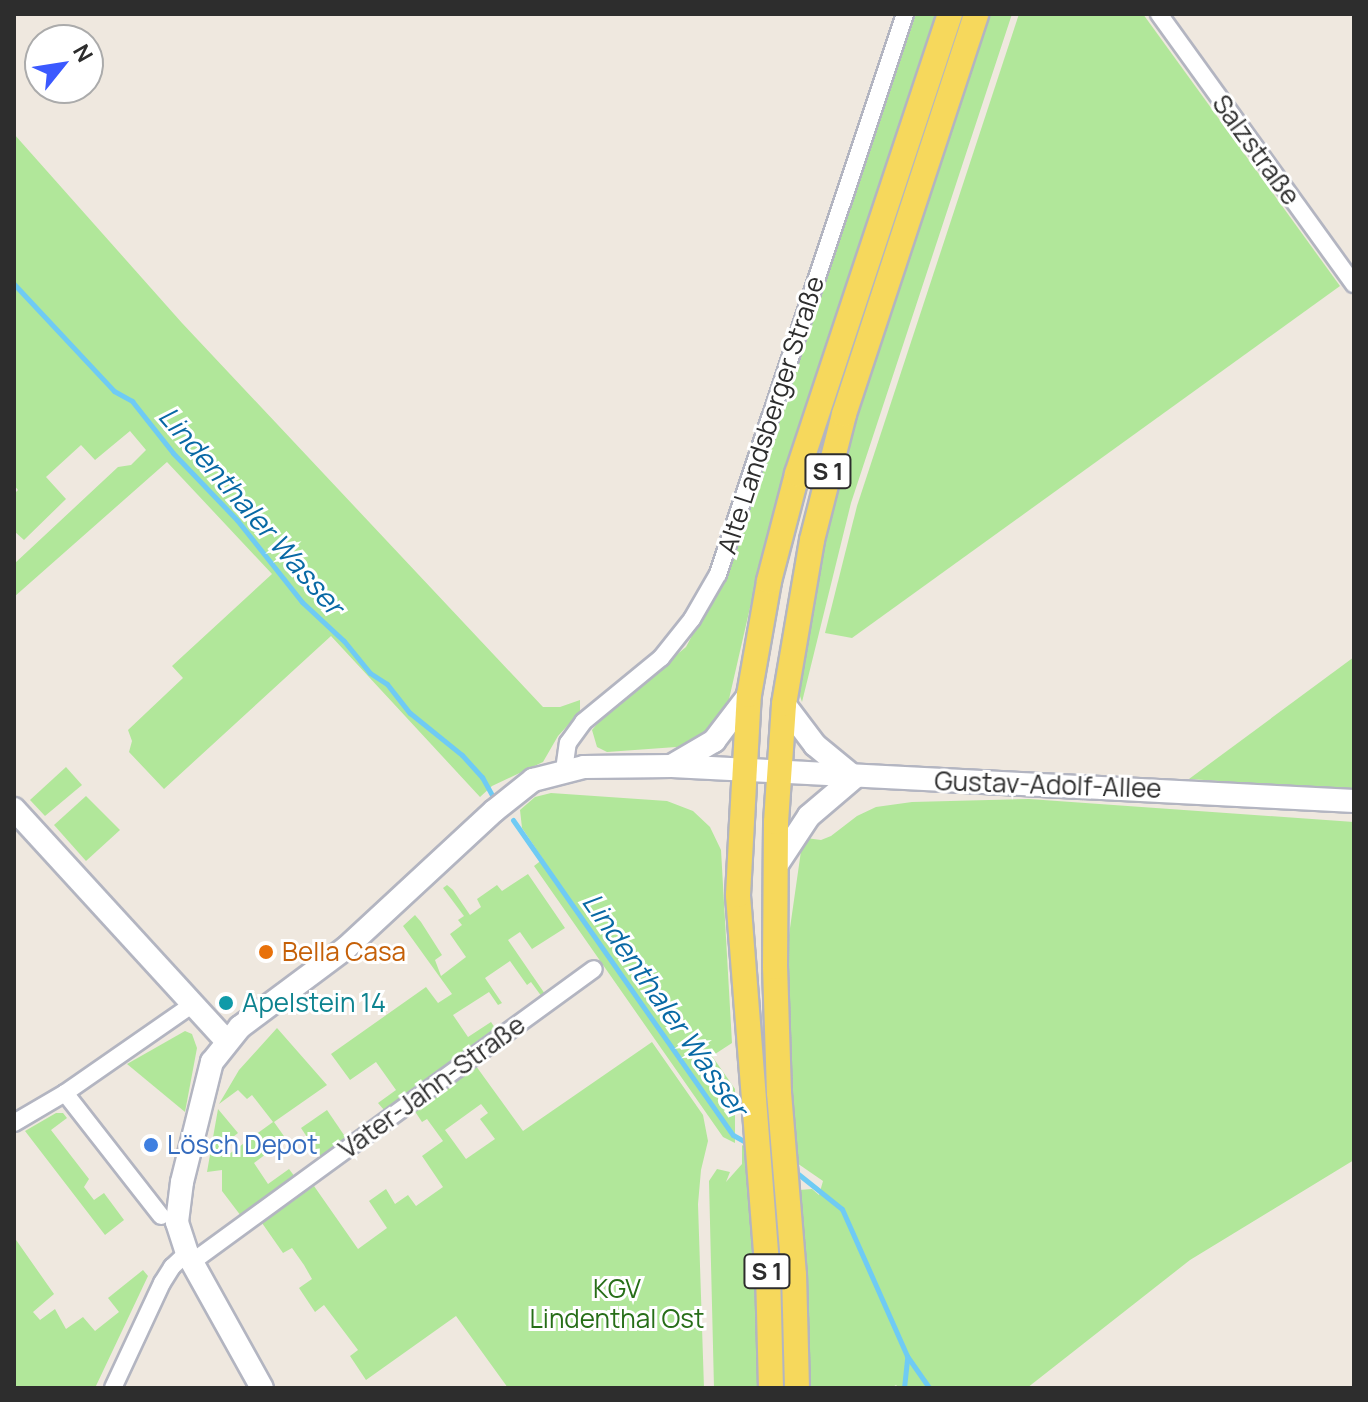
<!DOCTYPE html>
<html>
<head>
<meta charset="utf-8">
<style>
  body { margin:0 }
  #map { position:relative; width:1368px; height:1402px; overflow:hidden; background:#efe8df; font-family:Manrope,sans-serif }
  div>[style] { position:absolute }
  .green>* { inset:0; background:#b1e79a }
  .stream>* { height:5px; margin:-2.5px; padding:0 2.5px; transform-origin:2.5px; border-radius:2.5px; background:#6fcbf4 }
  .roads { filter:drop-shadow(2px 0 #b3b5c1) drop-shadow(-2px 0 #b3b5c1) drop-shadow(0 2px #b3b5c1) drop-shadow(0 -2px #b3b5c1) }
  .street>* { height:16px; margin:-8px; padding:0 8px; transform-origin:8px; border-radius:8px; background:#fff }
  .secondary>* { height:22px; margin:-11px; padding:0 11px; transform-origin:11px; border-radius:11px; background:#fff }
  .primary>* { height:24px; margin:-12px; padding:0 12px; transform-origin:12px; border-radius:12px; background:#f6d85c }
  .dots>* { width:22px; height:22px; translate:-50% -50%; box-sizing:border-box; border:4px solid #fff; border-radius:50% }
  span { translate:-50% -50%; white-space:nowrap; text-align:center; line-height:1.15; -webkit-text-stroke:6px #fff; paint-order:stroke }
  .shield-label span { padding:2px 6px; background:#fff; border:2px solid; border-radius:6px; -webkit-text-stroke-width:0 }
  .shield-label { font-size:24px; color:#2d2d2d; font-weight:700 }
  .street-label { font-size:26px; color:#2d2d2d }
  .food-label { font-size:26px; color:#c56008 }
  .left { translate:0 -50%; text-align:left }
  .culture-label { font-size:26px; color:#0d838f }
  .shop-label { font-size:26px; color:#366cbe }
  .park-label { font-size:26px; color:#276e18 }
  .water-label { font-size:28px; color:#0869a5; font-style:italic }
  .frame { position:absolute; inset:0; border:16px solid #2d2d2d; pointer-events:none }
  .north { position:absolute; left:24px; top:24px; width:80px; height:80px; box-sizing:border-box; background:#fff; border:2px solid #ababab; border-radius:50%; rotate:60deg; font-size:22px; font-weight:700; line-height:32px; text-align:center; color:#2d2d2d }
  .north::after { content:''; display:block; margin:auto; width:28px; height:36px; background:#3b59ff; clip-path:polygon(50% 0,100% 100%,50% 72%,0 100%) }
</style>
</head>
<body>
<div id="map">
  <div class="green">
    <div style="clip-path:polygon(916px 14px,940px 14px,763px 551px,724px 721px,690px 746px,607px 752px,597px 747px,592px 730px,607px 712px,686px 647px,706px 609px,761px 465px)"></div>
    <div style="clip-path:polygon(988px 14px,1012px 14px,851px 503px,802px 702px,798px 690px,824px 535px,854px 416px)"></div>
    <div style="clip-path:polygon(1019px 14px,1143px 14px,1340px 286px,852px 638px,825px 633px,857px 506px)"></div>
    <div style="clip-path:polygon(14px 134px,182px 323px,543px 707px,560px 707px,580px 700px,580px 712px,558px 736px,543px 762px,492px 786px,480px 797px,331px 636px,164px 789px,129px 752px,132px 741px,128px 730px,183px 678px,172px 666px,272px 574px,167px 462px,14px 597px,14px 564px,118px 467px,131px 465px,146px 450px,130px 431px,95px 460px,81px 445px,46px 477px,66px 499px,24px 540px,14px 531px,14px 494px,18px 490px,14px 485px)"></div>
    <div style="clip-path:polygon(1354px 657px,1354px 790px,1189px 779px)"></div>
    <div style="clip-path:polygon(66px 767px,82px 785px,45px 816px,30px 800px)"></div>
    <div style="clip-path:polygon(551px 793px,667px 801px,693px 811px,710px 827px,721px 850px,732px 1043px,712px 1056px,735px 1089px,735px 1143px,723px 1137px,534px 866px,543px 859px,522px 828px,520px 810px,535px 797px)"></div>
    <div style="clip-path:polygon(86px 796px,120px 830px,86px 861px,54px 825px)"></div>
    <div style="clip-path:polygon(1029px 799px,1354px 822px,1354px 1160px,1190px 1260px,1027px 1388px,899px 1388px,896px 1385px,891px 1388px,808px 1388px,808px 1309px,799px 1190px,812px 1189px,819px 1195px,823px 1181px,794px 1161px,787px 1057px,787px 949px,801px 851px,806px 838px,821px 840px,831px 836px,857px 816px,876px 807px,912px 802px)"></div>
    <div style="clip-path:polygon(528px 874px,565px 928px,532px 949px,520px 932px,508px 940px,545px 994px,542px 997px,531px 982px,527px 985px,510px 961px,485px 978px,502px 1003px,498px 1005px,489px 992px,453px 1015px,468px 1037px,491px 1022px,495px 1028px,384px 1110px,378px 1103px,396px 1090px,376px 1062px,350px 1080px,331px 1054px,426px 987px,438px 1003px,452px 994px,403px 926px,415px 915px,421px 922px,442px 955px,435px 960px,441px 976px,466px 957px,450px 934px,462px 925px,458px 920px,464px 916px,443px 888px,447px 885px,453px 890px,470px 915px,481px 907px,477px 899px,497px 885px,502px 891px)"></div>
    <div style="clip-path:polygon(277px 1028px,327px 1085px,274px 1122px,286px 1139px,254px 1163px,268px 1184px,289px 1169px,295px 1177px,241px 1216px,222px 1191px,222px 1170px,207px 1172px,215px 1126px,218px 1109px,238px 1133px,219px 1148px,225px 1157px,273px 1122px,252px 1095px,247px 1099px,238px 1090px,219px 1104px,239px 1070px)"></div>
    <div style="clip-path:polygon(185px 1031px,192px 1034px,197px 1048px,185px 1112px,127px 1064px)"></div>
    <div style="clip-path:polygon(evenodd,652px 1042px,703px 1115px,708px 1141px,701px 1170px,698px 1204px,704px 1388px,508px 1388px,456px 1316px,366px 1380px,350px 1356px,358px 1350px,324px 1305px,315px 1312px,299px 1288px,312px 1279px,304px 1265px,292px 1248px,283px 1253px,262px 1223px,314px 1186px,358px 1249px,387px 1228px,369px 1201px,386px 1189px,395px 1204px,408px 1195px,416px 1206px,443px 1187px,422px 1156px,443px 1141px,427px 1119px,422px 1122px,414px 1110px,476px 1066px,523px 1131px,652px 1042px,481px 1104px,488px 1113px,480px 1119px,495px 1139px,466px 1159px,445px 1130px,481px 1104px)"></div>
    <div style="clip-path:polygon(327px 1110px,346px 1138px,321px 1158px,301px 1128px)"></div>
    <div style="clip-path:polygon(56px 1113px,63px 1113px,67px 1118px,51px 1130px,89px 1179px,84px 1187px,94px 1200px,104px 1193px,124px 1220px,105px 1235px,25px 1131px)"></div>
    <div style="clip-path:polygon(742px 1145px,748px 1149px,760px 1388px,714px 1388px,709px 1181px,717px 1169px,730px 1172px,726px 1182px,742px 1164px)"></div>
    <div style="clip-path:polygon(14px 1237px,54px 1294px,33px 1312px,40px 1320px,55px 1309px,66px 1329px,83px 1317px,95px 1331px,119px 1312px,108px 1298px,143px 1270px,148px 1276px,95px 1388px,14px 1388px)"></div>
  </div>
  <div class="stream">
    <div style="left:14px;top:284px;width:146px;rotate:46.9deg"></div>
    <div style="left:114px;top:391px;width:21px;rotate:29deg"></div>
    <div style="left:132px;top:401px;width:66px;rotate:51.7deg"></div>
    <div style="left:173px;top:453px;width:93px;rotate:46.3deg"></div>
    <div style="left:237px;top:520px;width:105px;rotate:51.6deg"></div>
    <div style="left:302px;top:602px;width:57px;rotate:42.9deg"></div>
    <div style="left:344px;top:641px;width:41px;rotate:50.9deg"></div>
    <div style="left:370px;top:673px;width:20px;rotate:33deg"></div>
    <div style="left:387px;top:684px;width:37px;rotate:52deg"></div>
    <div style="left:410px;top:713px;width:67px;rotate:38.9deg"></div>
    <div style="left:462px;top:755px;width:30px;rotate:48deg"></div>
    <div style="left:482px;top:777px;width:23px;rotate:61deg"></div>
    <div style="left:513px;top:820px;width:384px;rotate:55.1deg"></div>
    <div style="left:733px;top:1135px;width:18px;rotate:29deg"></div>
    <div style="left:792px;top:1169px;width:64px;rotate:38.7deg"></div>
    <div style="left:842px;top:1209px;width:161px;rotate:66.1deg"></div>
    <div style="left:907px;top:1356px;width:39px;rotate:55deg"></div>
    <div style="left:904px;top:1388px;width:31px;rotate:-84deg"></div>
  </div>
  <div class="roads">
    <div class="street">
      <div style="left:1159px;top:14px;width:333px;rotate:54.2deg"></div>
      <div style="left:564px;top:770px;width:27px;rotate:-82deg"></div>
      <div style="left:568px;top:743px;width:26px;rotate:-54deg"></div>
      <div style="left:583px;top:722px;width:101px;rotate:-39.4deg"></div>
      <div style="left:661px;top:658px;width:50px;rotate:-51.5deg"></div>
      <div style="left:692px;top:619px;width:52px;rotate:-60deg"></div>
      <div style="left:718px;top:574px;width:590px;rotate:-71.53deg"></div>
      <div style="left:65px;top:1093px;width:156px;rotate:52deg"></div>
      <div style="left:14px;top:1123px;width:59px;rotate:-30.5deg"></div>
      <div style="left:65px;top:1093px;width:156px;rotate:-34.8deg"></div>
      <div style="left:192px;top:1262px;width:497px;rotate:-36.1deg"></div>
      <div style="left:113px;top:1388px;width:116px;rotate:-65deg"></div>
      <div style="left:162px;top:1283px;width:19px;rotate:-58deg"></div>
      <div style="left:172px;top:1267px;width:21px;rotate:-43deg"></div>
    </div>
    <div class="secondary">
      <div style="left:784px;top:704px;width:51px;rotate:52.9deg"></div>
      <div style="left:815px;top:745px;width:50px;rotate:39.4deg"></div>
      <div style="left:673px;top:765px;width:48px;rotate:-30.3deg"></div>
      <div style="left:714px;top:741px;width:58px;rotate:-52.7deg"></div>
      <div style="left:14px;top:809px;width:314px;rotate:47.5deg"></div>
      <div style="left:776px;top:866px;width:60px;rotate:-56.6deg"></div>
      <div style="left:809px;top:816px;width:60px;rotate:-40.3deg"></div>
      <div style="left:262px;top:1388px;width:154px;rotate:-119.1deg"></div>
      <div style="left:187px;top:1253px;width:33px;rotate:-108deg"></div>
      <div style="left:177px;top:1222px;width:40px;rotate:-82.9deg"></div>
      <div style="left:182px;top:1182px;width:124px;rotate:-76deg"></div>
      <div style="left:212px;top:1062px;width:45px;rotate:-51.3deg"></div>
      <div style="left:240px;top:1027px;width:132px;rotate:-36.7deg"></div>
      <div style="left:346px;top:948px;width:202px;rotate:-42.8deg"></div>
      <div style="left:494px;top:811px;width:50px;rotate:-38.5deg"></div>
      <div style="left:533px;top:780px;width:53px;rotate:-14.3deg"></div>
      <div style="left:584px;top:767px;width:88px;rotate:-0.7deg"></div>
      <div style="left:672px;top:766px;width:683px;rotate:2.94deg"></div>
    </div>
    <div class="primary">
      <div style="left:771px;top:1388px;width:111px;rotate:-91.5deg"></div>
      <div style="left:768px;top:1277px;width:383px;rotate:-94.5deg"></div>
      <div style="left:738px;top:895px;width:200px;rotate:-86.9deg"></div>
      <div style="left:749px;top:695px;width:116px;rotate:-80deg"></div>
      <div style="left:769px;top:581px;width:111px;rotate:-75.3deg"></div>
      <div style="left:797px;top:474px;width:485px;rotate:-71.6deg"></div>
      <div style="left:797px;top:1388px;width:113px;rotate:-91.5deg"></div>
      <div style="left:794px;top:1275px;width:183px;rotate:-94.7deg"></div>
      <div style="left:779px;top:1093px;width:126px;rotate:-91.8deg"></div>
      <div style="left:775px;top:967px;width:145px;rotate:-89.6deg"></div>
      <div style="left:776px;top:822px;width:118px;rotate:-86.1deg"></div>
      <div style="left:784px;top:704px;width:166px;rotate:-80.3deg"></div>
      <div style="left:812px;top:540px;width:130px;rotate:-75.7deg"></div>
      <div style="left:844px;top:414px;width:421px;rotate:-71.7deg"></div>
    </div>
  </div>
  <div class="dots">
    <div style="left:266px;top:952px;background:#e8710a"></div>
    <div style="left:226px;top:1003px;background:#0f9aa8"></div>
    <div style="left:151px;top:1145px;background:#3f7fe0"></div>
  </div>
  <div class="shield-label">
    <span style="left:828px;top:471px">S 1</span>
    <span style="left:767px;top:1271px">S 1</span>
  </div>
  <div class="street-label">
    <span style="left:1256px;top:150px;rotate:54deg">Salzstraße</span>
    <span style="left:771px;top:415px;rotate:-72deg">Alte Landsberger Straße</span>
    <span style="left:1048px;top:785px;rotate:2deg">Gustav-Adolf-Allee</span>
    <span style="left:432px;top:1087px;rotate:-36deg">Vater-Jahn-Straße</span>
  </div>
  <div class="food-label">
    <span class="left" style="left:282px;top:952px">Bella Casa</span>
  </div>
  <div class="culture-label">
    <span class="left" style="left:242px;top:1003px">Apelstein 14</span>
  </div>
  <div class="shop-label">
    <span class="left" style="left:167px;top:1145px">Lösch Depot</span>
  </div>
  <div class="park-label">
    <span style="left:617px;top:1304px">KGV<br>Lindenthal Ost</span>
  </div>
  <div class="water-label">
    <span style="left:252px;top:510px;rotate:49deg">Lindenthaler Wasser</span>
    <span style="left:666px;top:1004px;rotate:55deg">Lindenthaler Wasser</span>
  </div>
  <div class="frame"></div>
  <div class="north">N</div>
</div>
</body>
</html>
